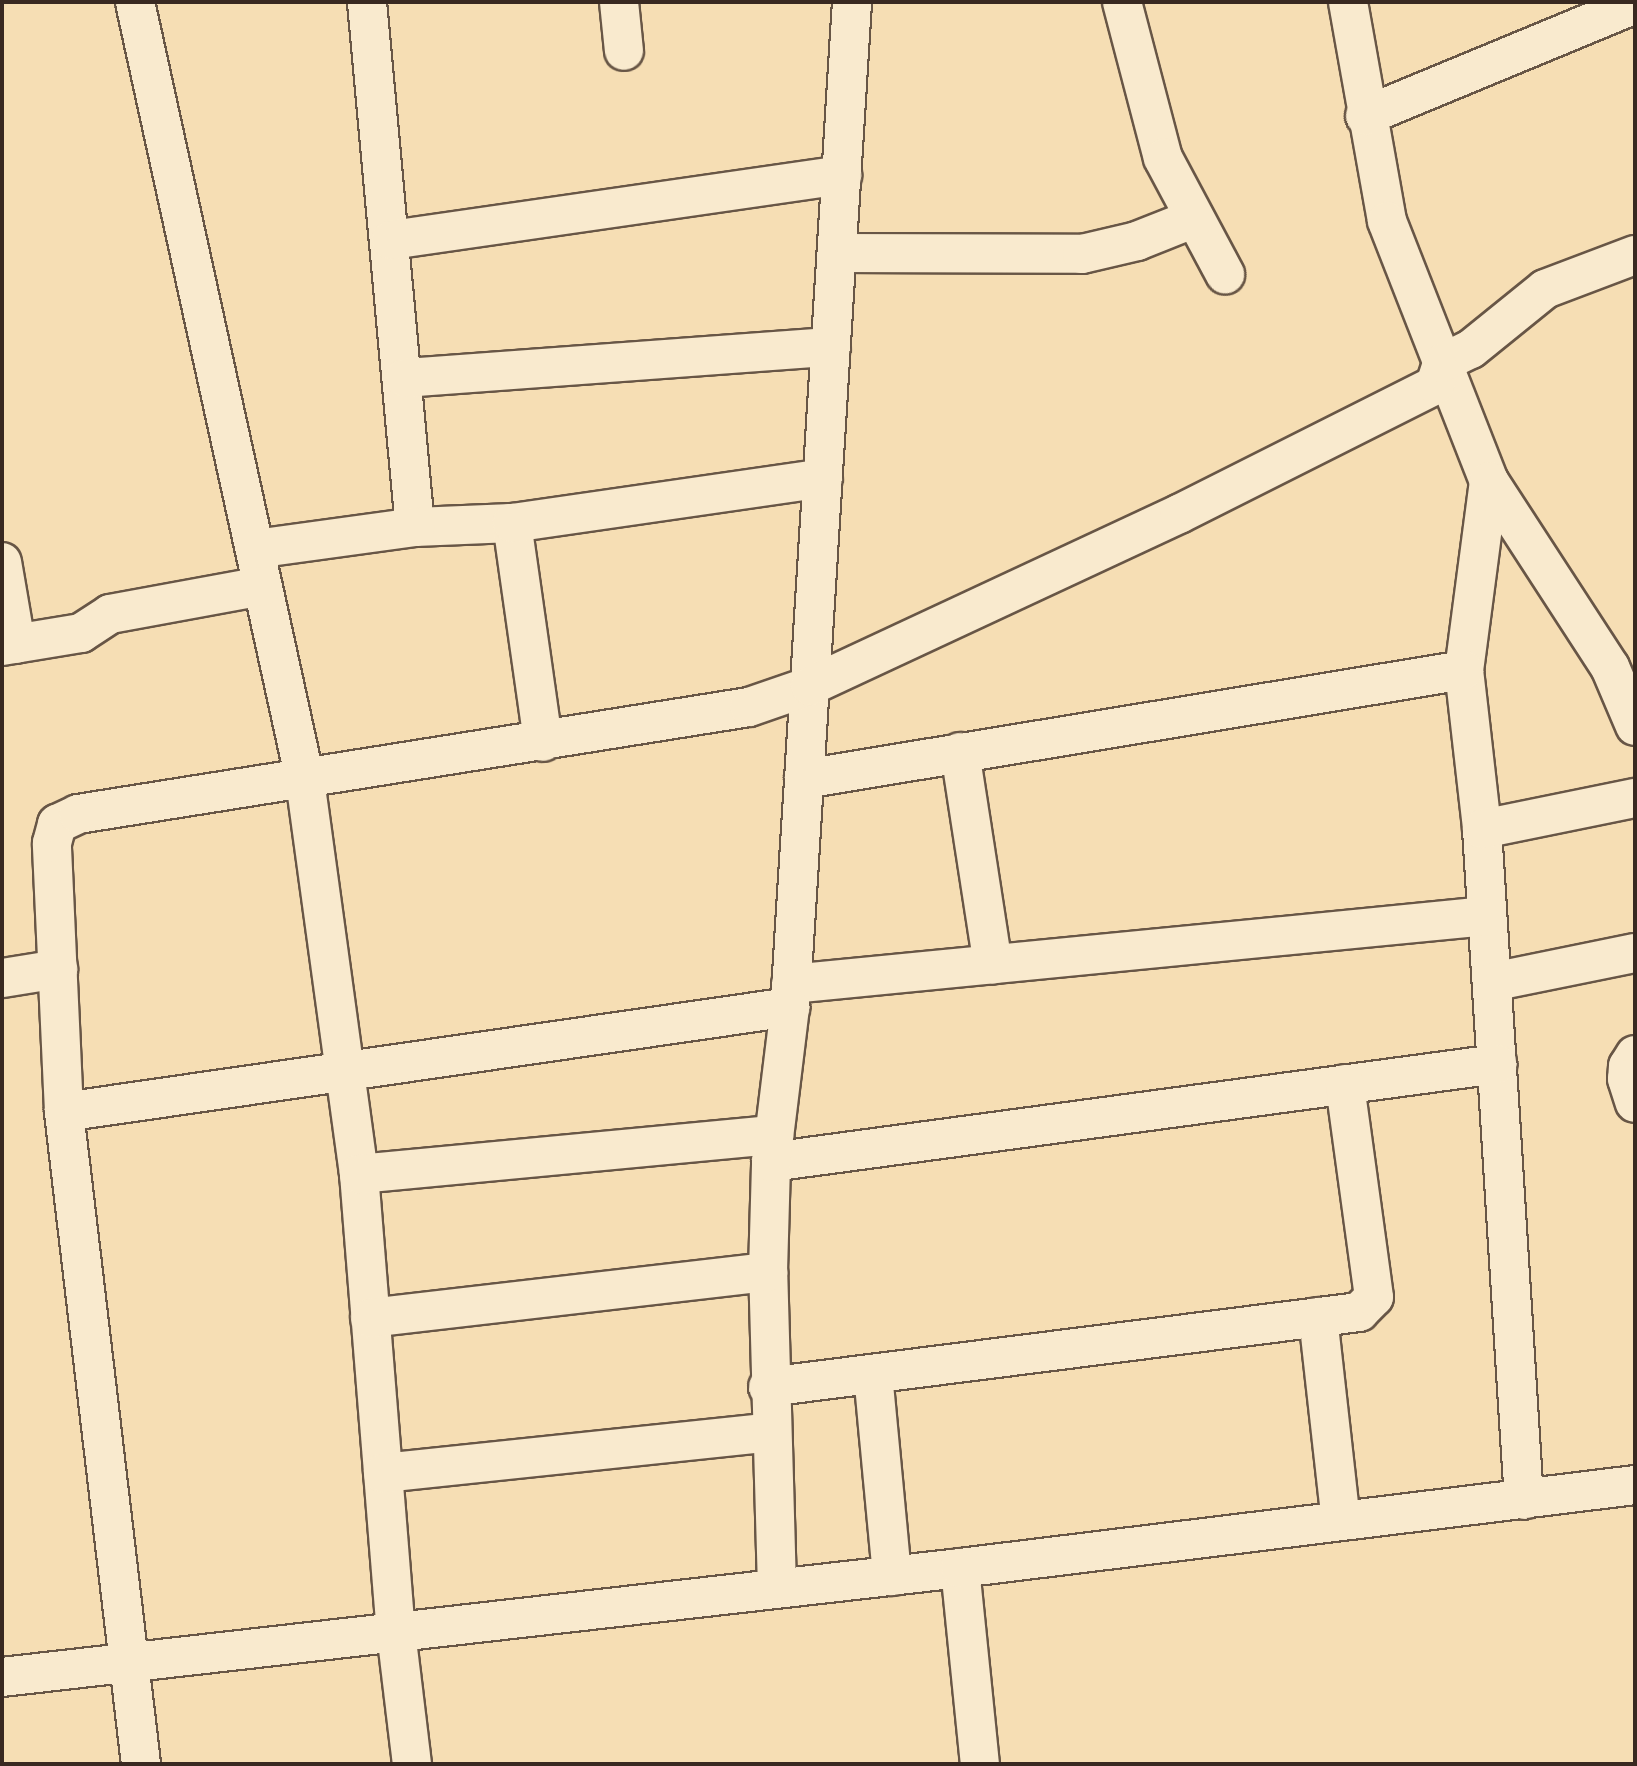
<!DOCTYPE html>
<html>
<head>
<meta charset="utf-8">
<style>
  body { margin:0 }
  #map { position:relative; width:1637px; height:1766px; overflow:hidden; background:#f6deb4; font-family:Vollkorn,serif }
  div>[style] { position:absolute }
  .roads { filter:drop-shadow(2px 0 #685646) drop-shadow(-2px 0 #685646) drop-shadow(0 2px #685646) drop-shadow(0 -2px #685646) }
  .street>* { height:38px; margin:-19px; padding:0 19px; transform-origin:19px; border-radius:19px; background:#f9eace }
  span { translate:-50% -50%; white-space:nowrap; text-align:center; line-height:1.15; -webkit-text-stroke:5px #f9eace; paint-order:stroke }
  .frame { position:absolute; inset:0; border:4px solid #392921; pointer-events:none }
</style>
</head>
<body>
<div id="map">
  <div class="roads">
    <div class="street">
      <div style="left:135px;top:2px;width:796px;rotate:77.67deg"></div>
      <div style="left:305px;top:780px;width:398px;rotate:82.2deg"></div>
      <div style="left:359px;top:1174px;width:459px;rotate:85.4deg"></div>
      <div style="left:396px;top:1632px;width:133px;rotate:83.1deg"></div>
      <div style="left:367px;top:2px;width:527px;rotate:84.78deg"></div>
      <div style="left:415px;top:527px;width:97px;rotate:-2.4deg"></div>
      <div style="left:512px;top:523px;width:221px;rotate:81.9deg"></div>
      <div style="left:619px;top:2px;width:49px;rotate:84.2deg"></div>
      <div style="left:1122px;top:2px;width:161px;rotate:75.3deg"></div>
      <div style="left:1163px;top:158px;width:132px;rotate:61.9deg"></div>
      <div style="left:1348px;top:2px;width:222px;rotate:79.9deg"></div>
      <div style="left:1387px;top:221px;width:279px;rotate:68.6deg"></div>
      <div style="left:1489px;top:481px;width:191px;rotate:97.5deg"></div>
      <div style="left:1464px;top:670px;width:160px;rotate:83.5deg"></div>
      <div style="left:1482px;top:829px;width:672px;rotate:86.42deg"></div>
      <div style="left:1365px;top:116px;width:292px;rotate:-22.5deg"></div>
      <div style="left:391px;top:240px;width:456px;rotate:-8.2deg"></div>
      <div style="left:838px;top:253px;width:244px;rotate:0.2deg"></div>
      <div style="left:1082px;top:254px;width:57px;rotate:-13.3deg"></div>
      <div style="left:1137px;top:241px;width:62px;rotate:-21.6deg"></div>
      <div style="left:405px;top:378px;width:427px;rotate:-4.2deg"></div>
      <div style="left:1489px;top:481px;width:222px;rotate:57deg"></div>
      <div style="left:1610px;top:667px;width:64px;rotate:67deg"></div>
      <div style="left:512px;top:523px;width:314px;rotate:-8.2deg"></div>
      <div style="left:255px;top:549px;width:162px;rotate:-7.8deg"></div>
      <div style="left:2px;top:562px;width:83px;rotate:80.3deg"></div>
      <div style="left:2px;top:646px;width:80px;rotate:-9.3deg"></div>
      <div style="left:81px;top:633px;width:35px;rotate:-33deg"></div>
      <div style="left:110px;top:614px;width:155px;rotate:-10.4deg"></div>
      <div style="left:960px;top:752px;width:215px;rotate:81.2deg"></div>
      <div style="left:804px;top:779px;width:669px;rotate:-9.38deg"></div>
      <div style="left:1482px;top:829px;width:156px;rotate:-11.5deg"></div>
      <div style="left:2px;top:978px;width:57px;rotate:-9.1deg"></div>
      <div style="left:1492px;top:982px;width:146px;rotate:-11.5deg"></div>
      <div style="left:791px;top:984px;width:699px;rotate:-5.58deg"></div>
      <div style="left:1635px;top:1055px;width:13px;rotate:122deg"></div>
      <div style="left:1628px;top:1066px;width:13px;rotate:94deg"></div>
      <div style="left:1627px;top:1079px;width:25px;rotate:72deg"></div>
      <div style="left:64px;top:1112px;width:734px;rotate:-8.23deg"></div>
      <div style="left:790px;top:1007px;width:1007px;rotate:-86.47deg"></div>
      <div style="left:771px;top:1162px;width:733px;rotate:-7.69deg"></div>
      <div style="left:359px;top:1174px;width:417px;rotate:-5.4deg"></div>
      <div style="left:1318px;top:1317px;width:205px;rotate:83.6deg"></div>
      <div style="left:370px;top:1318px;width:401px;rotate:-6.6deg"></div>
      <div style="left:873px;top:1374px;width:203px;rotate:84.6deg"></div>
      <div style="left:768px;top:1387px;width:596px;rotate:-7.23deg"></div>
      <div style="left:1359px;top:1312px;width:21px;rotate:-45deg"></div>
      <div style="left:1374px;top:1297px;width:215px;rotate:-97.8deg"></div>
      <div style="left:383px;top:1473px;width:389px;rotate:-6deg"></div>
      <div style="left:960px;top:1568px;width:197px;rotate:84.2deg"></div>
      <div style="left:777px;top:1588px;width:316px;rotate:-91.6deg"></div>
      <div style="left:768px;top:1272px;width:110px;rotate:-88.4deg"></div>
      <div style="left:771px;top:1162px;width:156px;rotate:-83deg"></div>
      <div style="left:2px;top:1677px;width:964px;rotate:-6.49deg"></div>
      <div style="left:960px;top:1568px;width:680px;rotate:-7.01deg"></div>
      <div style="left:141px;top:1764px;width:657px;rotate:-96.74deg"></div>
      <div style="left:64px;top:1112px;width:269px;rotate:-92.6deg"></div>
      <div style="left:52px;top:843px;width:20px;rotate:-75deg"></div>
      <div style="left:57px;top:824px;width:23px;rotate:-25deg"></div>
      <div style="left:78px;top:814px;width:679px;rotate:-9.06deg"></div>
      <div style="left:749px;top:707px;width:65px;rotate:-19deg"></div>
      <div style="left:810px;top:686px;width:407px;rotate:-25deg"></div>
      <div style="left:1179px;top:514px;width:287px;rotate:-26.7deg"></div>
      <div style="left:1435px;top:385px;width:23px;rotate:-72deg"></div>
      <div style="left:1442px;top:363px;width:32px;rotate:-26deg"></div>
      <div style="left:1471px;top:349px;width:95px;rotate:-39deg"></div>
      <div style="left:1545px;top:289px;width:96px;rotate:-20.7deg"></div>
    </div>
  </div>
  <div class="frame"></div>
</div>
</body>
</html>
